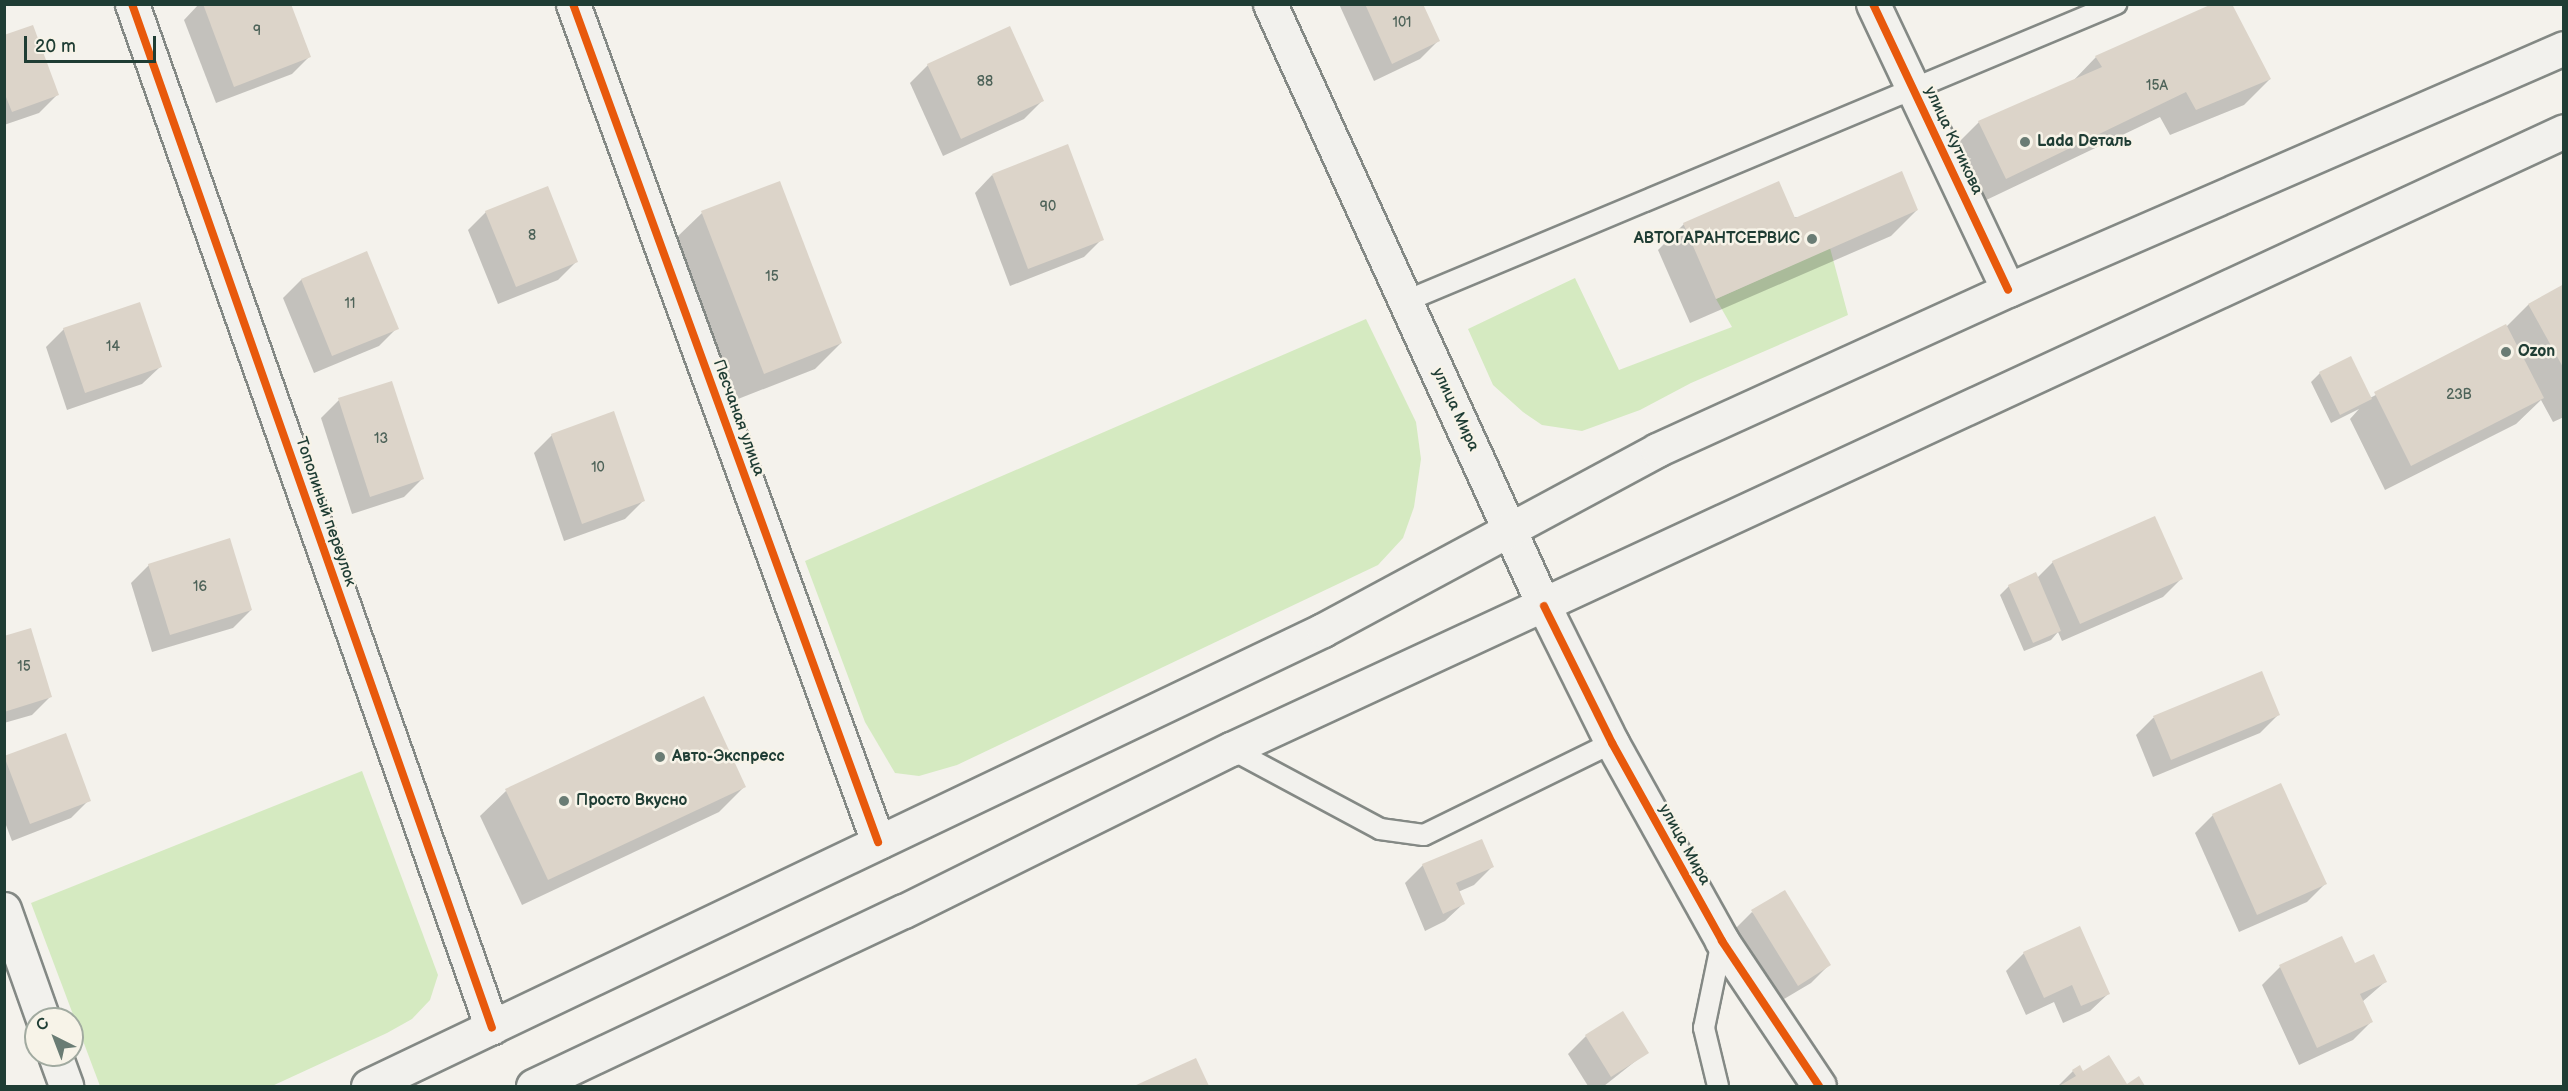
<!DOCTYPE html>
<html>
<head>
<meta charset="utf-8">
<style>
  body { margin:0 }
  #map { position:relative; width:2568px; height:1091px; overflow:hidden; background:#f4f2ec; font-family:"Balsamiq Sans",sans-serif }
  div>[style] { position:absolute }
  .green>* { inset:0; background:#d5eac1 }
  .shadow>* { inset:0; background:#0003 }
  .building>* { inset:0; background:#dcd4c9 }
  .roads { filter:drop-shadow(2px 0 #848985) drop-shadow(-2px 0 #848985) drop-shadow(0 2px #848985) drop-shadow(0 -2px #848985) }
  .lane>* { height:20px; margin:-10px; padding:0 10px; transform-origin:10px; border-radius:10px; background:#f2f1ed }
  .street>* { height:33px; margin:-16.5px; padding:0 16.5px; transform-origin:16.5px; border-radius:16.5px; background:#f2f1ed }
  .secondary>* { height:33px; margin:-16.5px; padding:0 16.5px; transform-origin:16.5px; border-radius:16.5px; background:#f2f1ed }
  .primary>* { height:33px; margin:-16.5px; padding:0 16.5px; transform-origin:16.5px; border-radius:16.5px; background:#f2f1ed }
  .cycleway>* { height:8px; margin:-4px; padding:0 4px; transform-origin:4px; border-radius:4px; background:#e8590c }
  .dots>* { width:16px; height:16px; translate:-50% -50%; box-sizing:border-box; border:3px solid #f7f3e8; border-radius:50% }
  span { translate:-50% -50%; white-space:nowrap; text-align:center; line-height:1.15; -webkit-text-stroke:5px #f7f3e8; paint-order:stroke }
  .number-label { font-size:14px; color:#4e6359 }
  .number-label span { -webkit-text-stroke-width:0 }
  .street-label { font-size:16px; color:#1f3d34 }
  .poi-label { font-size:16px; color:#1f3d34; font-weight:700 }
  .left { translate:0 -50%; text-align:left }
  .right { translate:-100% -50%; text-align:right }
  .frame { position:absolute; inset:0; border:6px solid #1f3d34; pointer-events:none }
  .north { position:absolute; left:24px; top:1007px; width:60px; height:60px; box-sizing:border-box; background:#f7f3e8; border:2px solid #a1aaa0; border-radius:50%; rotate:318deg; font-size:16px; font-weight:700; line-height:24px; text-align:center; color:#1f3d34 }
  .north::after { content:''; display:block; margin:auto; width:21px; height:27px; background:#6a7c74; clip-path:polygon(50% 0,100% 100%,50% 72%,0 100%) }
  .scale { position:absolute; left:24px; top:36px; width:132px; height:27px; box-sizing:border-box; border:3px solid #1f3d34; border-top:0; padding-left:8px; font-size:18px; line-height:21px; white-space:nowrap; color:#1f3d34; -webkit-text-stroke:4px #f7f3e8; paint-order:stroke }
</style>
</head>
<body>
<div id="map">
  <div class="green">
    <div style="clip-path:polygon(1830px 248px,1848px 315px,1691px 383px,1640px 410px,1582px 431px,1542px 425px,1523px 412px,1493px 385px,1468px 329px,1575px 278px,1619px 370px,1732px 327px,1716px 299px)"></div>
    <div style="clip-path:polygon(1366px 319px,1416px 422px,1421px 459px,1414px 507px,1403px 538px,1378px 565px,957px 765px,919px 776px,895px 773px,865px 722px,805px 561px)"></div>
    <div style="clip-path:polygon(362px 771px,438px 975px,430px 1000px,412px 1019px,387px 1033px,272px 1086px,100px 1086px,31px 903px)"></div>
  </div>
  <div class="shadow">
    <div style="clip-path:polygon(199px 4px,290px 4px,310px 56px,292px 74px,216px 103px,184px 20px)"></div>
    <div style="clip-path:polygon(1339px 4px,1422px 4px,1438px 41px,1420px 59px,1374px 81px)"></div>
    <div style="clip-path:polygon(4px 37px,57px 95px,39px 113px,4px 125px)"></div>
    <div style="clip-path:polygon(2096px 57px,2270px 79px,2244px 105px,2170px 135px,2160px 117px,1980px 203px,1953px 148px,1979px 122px,2072px 82px)"></div>
    <div style="clip-path:polygon(928px 65px,1042px 101px,1024px 119px,943px 156px,910px 83px)"></div>
    <div style="clip-path:polygon(992px 175px,1102px 239px,1084px 257px,1010px 286px,975px 193px)"></div>
    <div style="clip-path:polygon(1917px 210px,1891px 236px,1690px 323px,1658px 250px,1684px 224px)"></div>
    <div style="clip-path:polygon(486px 212px,576px 262px,558px 280px,498px 304px,468px 230px)"></div>
    <div style="clip-path:polygon(702px 213px,841px 343px,815px 369px,738px 399px,676px 238px)"></div>
    <div style="clip-path:polygon(366px 253px,397px 328px,379px 346px,314px 373px,283px 298px,301px 280px)"></div>
    <div style="clip-path:polygon(2564px 286px,2564px 417px,2553px 422px,2541px 400px,2516px 424px,2385px 490px,2350px 419px,2359px 409px,2331px 423px,2311px 382px,2320px 373px,2370px 398px,2506px 327px,2528px 305px)"></div>
    <div style="clip-path:polygon(64px 329px,160px 367px,142px 384px,67px 410px,46px 347px)"></div>
    <div style="clip-path:polygon(339px 400px,422px 479px,404px 497px,352px 514px,321px 418px)"></div>
    <div style="clip-path:polygon(552px 435px,643px 501px,625px 519px,564px 541px,534px 453px)"></div>
    <div style="clip-path:polygon(2053px 562px,2181px 579px,2163px 597px,2062px 641px,2058px 632px,2051px 640px,2024px 651px,2000px 595px,2009px 586px,2037px 578px)"></div>
    <div style="clip-path:polygon(149px 565px,251px 610px,233px 628px,152px 652px,131px 583px)"></div>
    <div style="clip-path:polygon(4px 638px,50px 697px,32px 715px,4px 723px)"></div>
    <div style="clip-path:polygon(2261px 673px,2278px 715px,2260px 733px,2153px 777px,2136px 735px,2153px 718px)"></div>
    <div style="clip-path:polygon(5px 757px,89px 800px,71px 818px,12px 841px,4px 820px)"></div>
    <div style="clip-path:polygon(744px 787px,719px 812px,522px 905px,480px 816px,506px 791px)"></div>
    <div style="clip-path:polygon(2213px 815px,2325px 884px,2307px 902px,2239px 932px,2195px 833px)"></div>
    <div style="clip-path:polygon(1423px 865px,1492px 867px,1474px 885px,1458px 892px,1463px 904px,1445px 921px,1425px 931px,1405px 883px)"></div>
    <div style="clip-path:polygon(1752px 912px,1829px 965px,1811px 983px,1779px 1002px,1734px 930px)"></div>
    <div style="clip-path:polygon(2024px 953px,2108px 994px,2090px 1011px,2063px 1023px,2054px 1002px,2026px 1015px,2006px 971px)"></div>
    <div style="clip-path:polygon(2280px 967px,2385px 982px,2362px 1002px,2371px 1022px,2353px 1040px,2299px 1065px,2262px 985px)"></div>
    <div style="clip-path:polygon(1622px 1013px,1647px 1052px,1604px 1086px,1588px 1086px,1568px 1054px,1586px 1036px)"></div>
    <div style="clip-path:polygon(2108px 1057px,2127px 1086px,2139px 1079px,2143px 1086px,2058px 1086px,2073px 1071px,2082px 1073px)"></div>
    <div style="clip-path:polygon(1196px 1060px,1208px 1086px,1137px 1086px)"></div>
  </div>
  <div class="building">
    <div style="clip-path:polygon(203px 4px,291px 4px,311px 57px,234px 87px)"></div>
    <div style="clip-path:polygon(1365px 4px,1423px 4px,1440px 41px,1392px 64px)"></div>
    <div style="clip-path:polygon(2212px 4px,2232px 4px,2271px 79px,2196px 110px,2186px 92px,2006px 179px,1978px 121px,2102px 67px,2095px 56px)"></div>
    <div style="clip-path:polygon(33px 25px,59px 95px,12px 112px,4px 92px,4px 35px)"></div>
    <div style="clip-path:polygon(1010px 26px,1044px 101px,961px 139px,927px 64px)"></div>
    <div style="clip-path:polygon(1068px 144px,1104px 240px,1028px 269px,992px 174px)"></div>
    <div style="clip-path:polygon(1902px 171px,1918px 210px,1716px 299px,1683px 223px,1779px 181px,1795px 218px)"></div>
    <div style="clip-path:polygon(780px 181px,842px 343px,764px 374px,701px 211px)"></div>
    <div style="clip-path:polygon(548px 186px,578px 262px,516px 287px,485px 211px)"></div>
    <div style="clip-path:polygon(367px 251px,399px 329px,332px 356px,301px 279px)"></div>
    <div style="clip-path:polygon(2564px 284px,2564px 369px,2528px 304px)"></div>
    <div style="clip-path:polygon(140px 302px,162px 367px,85px 393px,63px 328px)"></div>
    <div style="clip-path:polygon(2506px 324px,2544px 398px,2411px 466px,2374px 392px)"></div>
    <div style="clip-path:polygon(2351px 356px,2372px 399px,2340px 415px,2319px 372px)"></div>
    <div style="clip-path:polygon(392px 381px,424px 479px,370px 497px,338px 398px)"></div>
    <div style="clip-path:polygon(614px 411px,645px 501px,582px 524px,551px 434px)"></div>
    <div style="clip-path:polygon(2155px 516px,2183px 579px,2080px 624px,2052px 561px)"></div>
    <div style="clip-path:polygon(230px 538px,252px 610px,170px 635px,148px 564px)"></div>
    <div style="clip-path:polygon(2036px 572px,2061px 631px,2033px 643px,2008px 585px)"></div>
    <div style="clip-path:polygon(31px 628px,52px 697px,4px 712px,4px 636px)"></div>
    <div style="clip-path:polygon(2262px 671px,2280px 715px,2171px 760px,2153px 716px)"></div>
    <div style="clip-path:polygon(704px 696px,746px 787px,548px 880px,505px 789px)"></div>
    <div style="clip-path:polygon(66px 733px,91px 801px,30px 824px,4px 756px)"></div>
    <div style="clip-path:polygon(2281px 783px,2327px 884px,2257px 915px,2212px 814px)"></div>
    <div style="clip-path:polygon(1482px 839px,1494px 867px,1456px 883px,1465px 904px,1443px 914px,1422px 864px)"></div>
    <div style="clip-path:polygon(1785px 890px,1831px 965px,1798px 986px,1751px 910px)"></div>
    <div style="clip-path:polygon(2080px 926px,2110px 994px,2081px 1006px,2072px 985px,2044px 998px,2023px 952px)"></div>
    <div style="clip-path:polygon(2342px 936px,2355px 963px,2374px 954px,2387px 982px,2360px 994px,2373px 1022px,2317px 1048px,2279px 965px)"></div>
    <div style="clip-path:polygon(1623px 1011px,1649px 1053px,1611px 1077px,1585px 1035px)"></div>
    <div style="clip-path:polygon(2109px 1055px,2127px 1084px,2139px 1076px,2145px 1086px,2059px 1086px,2076px 1076px,2072px 1070px,2080px 1065px,2083px 1071px)"></div>
    <div style="clip-path:polygon(1196px 1058px,1209px 1086px,1134px 1086px)"></div>
  </div>
  <div class="roads">
    <div class="lane">
      <div style="left:1406px;top:301px;width:770px;rotate:-22.7deg"></div>
      <div style="left:1231px;top:749px;width:169px;rotate:28.2deg"></div>
      <div style="left:1380px;top:829px;width:44px;rotate:7.8deg"></div>
      <div style="left:1424px;top:835px;width:209px;rotate:-26.1deg"></div>
      <div style="left:1718px;top:1086px;width:60px;rotate:-103.6deg"></div>
      <div style="left:1704px;top:1028px;width:89px;rotate:-78.3deg"></div>
    </div>
    <div class="street">
      <div style="left:132px;top:4px;width:1085px;rotate:70.63deg"></div>
      <div style="left:573px;top:4px;width:892px;rotate:70deg"></div>
      <div style="left:1873px;top:4px;width:316px;rotate:64.7deg"></div>
      <div style="left:1544px;top:606px;width:153px;rotate:63.6deg"></div>
      <div style="left:1612px;top:743px;width:227px;rotate:60.9deg"></div>
      <div style="left:1722px;top:941px;width:174px;rotate:56.2deg"></div>
      <div style="left:4px;top:909px;width:117px;rotate:70.5deg"></div>
      <div style="left:55px;top:1055px;width:33px;rotate:70deg"></div>
    </div>
    <div class="secondary">
      <div style="left:1270px;top:4px;width:661px;rotate:65.53deg"></div>
    </div>
    <div class="primary">
      <div style="left:368px;top:1086px;width:1058px;rotate:-25.52deg"></div>
      <div style="left:1323px;top:630px;width:379px;rotate:-28.3deg"></div>
      <div style="left:1657px;top:450px;width:386px;rotate:-24.5deg"></div>
      <div style="left:2008px;top:290px;width:606px;rotate:-23.52deg"></div>
      <div style="left:533px;top:1086px;width:410px;rotate:-25.3deg"></div>
      <div style="left:904px;top:911px;width:365px;rotate:-26.4deg"></div>
      <div style="left:1231px;top:749px;width:1469px;rotate:-24.87deg"></div>
    </div>
  </div>
  <div class="cycleway">
    <div style="left:132px;top:4px;width:1085px;rotate:70.63deg"></div>
    <div style="left:573px;top:4px;width:892px;rotate:70deg"></div>
    <div style="left:1873px;top:4px;width:316px;rotate:64.7deg"></div>
    <div style="left:1544px;top:606px;width:153px;rotate:63.6deg"></div>
    <div style="left:1612px;top:743px;width:227px;rotate:60.9deg"></div>
    <div style="left:1722px;top:941px;width:174px;rotate:56.2deg"></div>
  </div>
  <div class="dots">
    <div style="left:2025px;top:142px;background:#6a7c74"></div>
    <div style="left:1812px;top:239px;background:#6a7c74"></div>
    <div style="left:2506px;top:352px;background:#6a7c74"></div>
    <div style="left:660px;top:757px;background:#6a7c74"></div>
    <div style="left:564px;top:801px;background:#6a7c74"></div>
  </div>
  <div class="number-label">
    <span style="left:1402px;top:23px">101</span>
    <span style="left:257px;top:31px">9</span>
    <span style="left:985px;top:82px">88</span>
    <span style="left:2157px;top:86px">15А</span>
    <span style="left:1048px;top:207px">90</span>
    <span style="left:532px;top:236px">8</span>
    <span style="left:772px;top:277px">15</span>
    <span style="left:350px;top:304px">11</span>
    <span style="left:113px;top:347px">14</span>
    <span style="left:2459px;top:395px">23В</span>
    <span style="left:381px;top:439px">13</span>
    <span style="left:598px;top:468px">10</span>
    <span style="left:200px;top:587px">16</span>
    <span style="left:24px;top:667px">15</span>
  </div>
  <div class="street-label">
    <span style="left:1953px;top:141px;rotate:65deg">улица Кутикова</span>
    <span style="left:1455px;top:410px;rotate:65deg">улица Мира</span>
    <span style="left:738px;top:418px;rotate:70deg">Песчаная улица</span>
    <span style="left:325px;top:512px;rotate:71deg">Тополиный переулок</span>
    <span style="left:1684px;top:845px;rotate:61deg">улица Мира</span>
  </div>
  <div class="poi-label">
    <span class="left" style="left:2037px;top:142px">Lada Dеталь</span>
    <span class="right" style="left:1800px;top:239px">АВТОГАРАНТСЕРВИС</span>
    <span class="left" style="left:2518px;top:352px">Ozon</span>
    <span class="left" style="left:672px;top:757px">Авто-Экспресс</span>
    <span class="left" style="left:576px;top:801px">Просто Вкусно</span>
  </div>
  <div class="frame"></div>
  <div class="north">С</div>
  <div class="scale">20 m</div>
</div>
</body>
</html>
